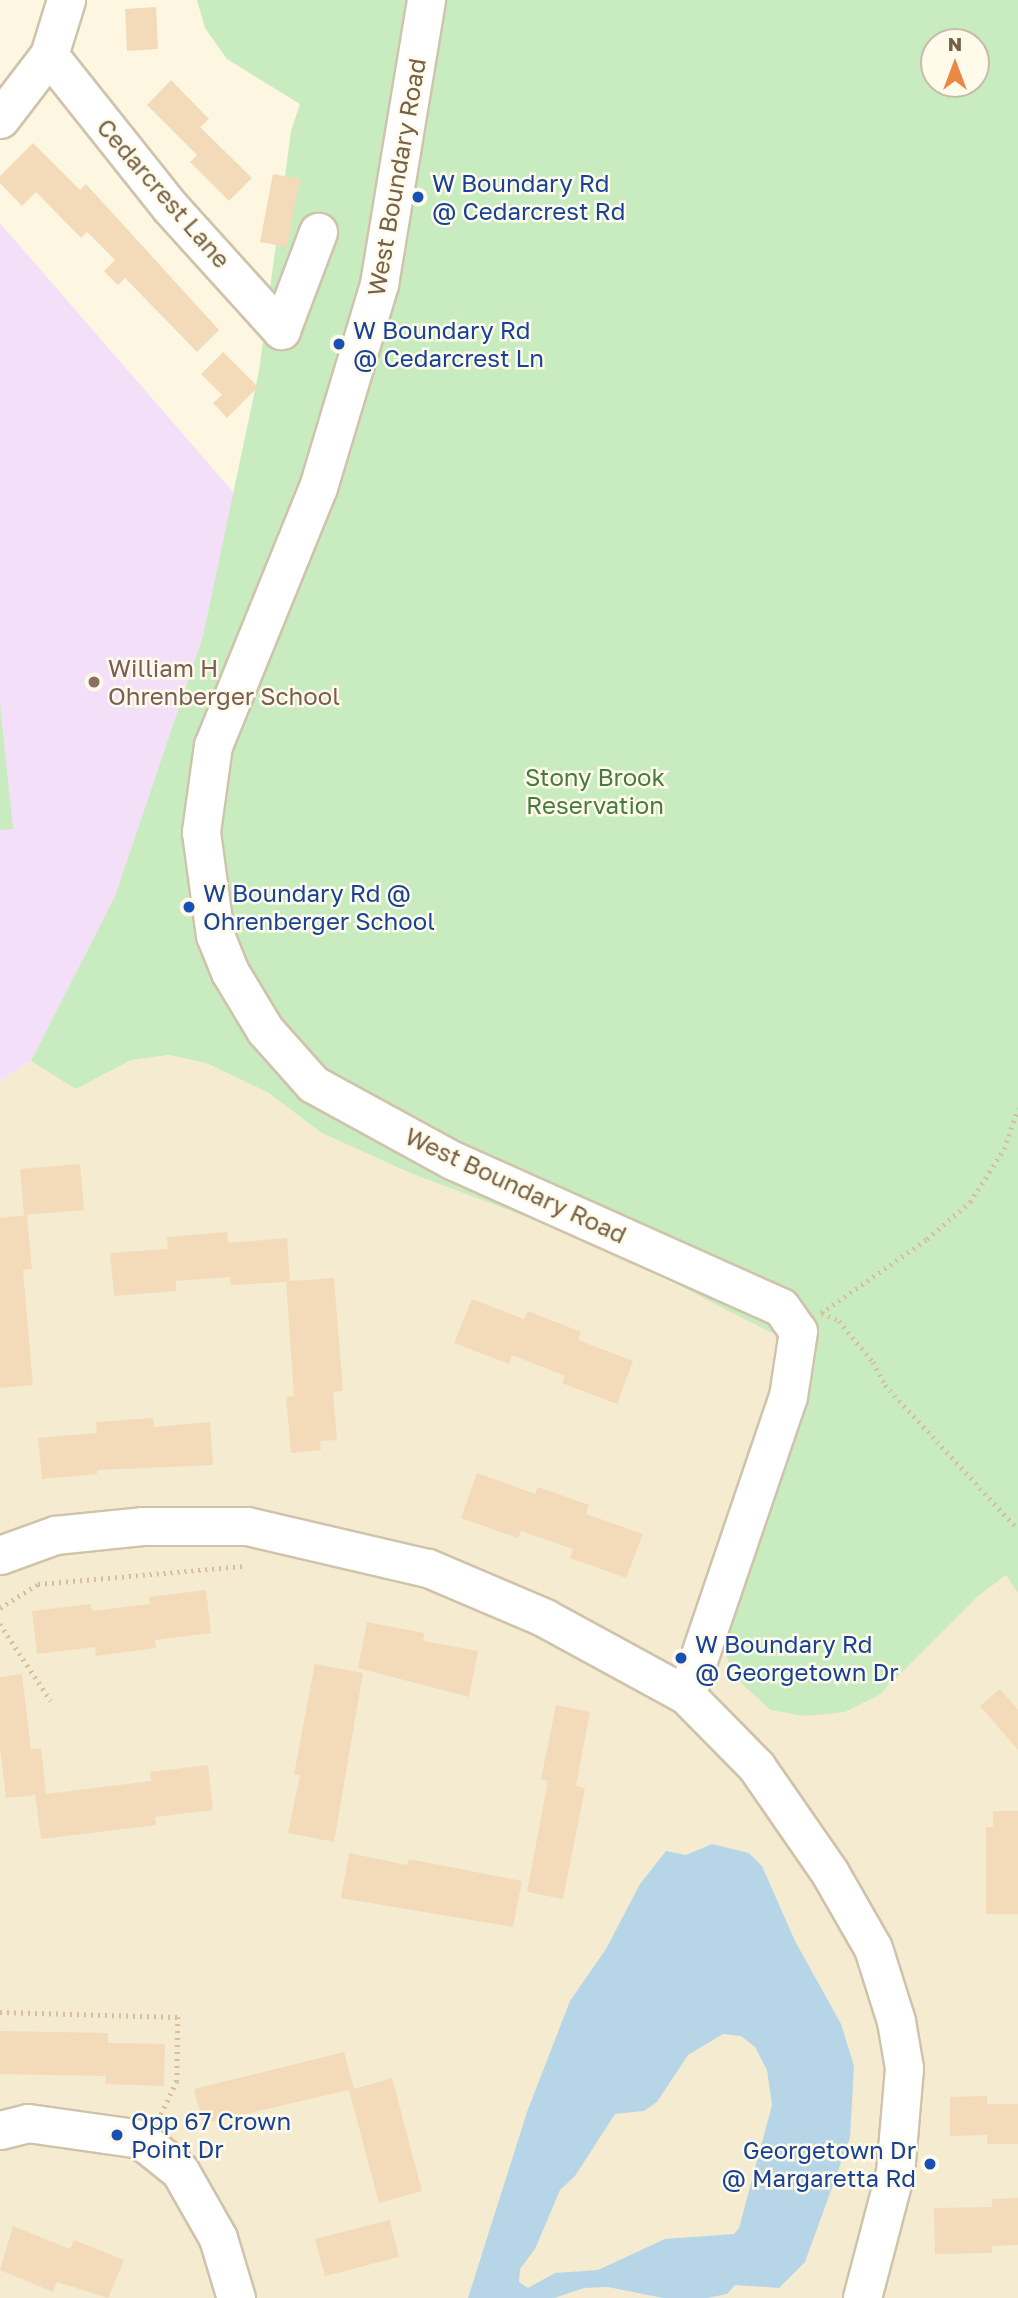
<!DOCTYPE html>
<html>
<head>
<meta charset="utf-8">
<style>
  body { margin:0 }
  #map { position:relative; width:1018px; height:2298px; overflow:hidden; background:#fdf7e2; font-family:"Golos Text",sans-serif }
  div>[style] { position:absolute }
  .residential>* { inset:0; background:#f5ebd0 }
  .education>* { inset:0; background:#f4dff9 }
  .green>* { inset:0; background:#c9ebc0 }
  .water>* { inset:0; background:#b6d6e7 }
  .building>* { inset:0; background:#f3dbb9 }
  .path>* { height:4.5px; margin-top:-2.25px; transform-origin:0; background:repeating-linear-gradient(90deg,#d8bf9c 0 2px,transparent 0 7px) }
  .roads { filter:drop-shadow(2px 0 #d0c3ab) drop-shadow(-2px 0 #d0c3ab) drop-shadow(0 2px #d0c3ab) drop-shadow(0 -2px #d0c3ab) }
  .minor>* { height:37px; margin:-18.5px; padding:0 18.5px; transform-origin:18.5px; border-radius:18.5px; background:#fff }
  .dots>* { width:19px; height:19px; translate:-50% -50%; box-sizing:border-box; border:4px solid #fffae9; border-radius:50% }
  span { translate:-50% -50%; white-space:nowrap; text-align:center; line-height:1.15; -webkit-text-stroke:5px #fffae9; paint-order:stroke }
  .street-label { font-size:24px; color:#756048 }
  .transit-label { font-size:24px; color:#164399 }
  .left { translate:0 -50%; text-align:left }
  .right { translate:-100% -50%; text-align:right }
  .education-label { font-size:24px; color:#785e54 }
  .park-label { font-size:24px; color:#457b3f }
  .north { position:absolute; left:920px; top:28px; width:70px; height:70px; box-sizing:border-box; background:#fffae9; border:2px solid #c8bca9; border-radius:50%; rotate:0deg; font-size:19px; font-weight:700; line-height:28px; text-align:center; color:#756048 }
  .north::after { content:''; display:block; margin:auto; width:24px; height:32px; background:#eb8843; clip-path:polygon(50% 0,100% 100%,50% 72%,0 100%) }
</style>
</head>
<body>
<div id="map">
  <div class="residential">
    <div style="clip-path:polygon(169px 1055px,206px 1063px,746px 1318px,833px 1371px,986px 1540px,1018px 1593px,1018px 2298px,0 2298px,0 1081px,31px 1061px,46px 1066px,76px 1089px,131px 1060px)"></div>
  </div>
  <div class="education">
    <div style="clip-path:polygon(0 223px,235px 494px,203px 636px,115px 896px,31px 1061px,0 1081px)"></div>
  </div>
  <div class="green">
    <div style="clip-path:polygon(evenodd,197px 0,1018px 0,1018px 1593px,1006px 1575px,978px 1596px,879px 1695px,845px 1712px,805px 1716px,770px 1710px,735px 1677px,725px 1653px,722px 1619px,797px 1346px,596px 1243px,413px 1174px,322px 1133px,269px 1093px,206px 1063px,169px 1055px,131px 1060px,76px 1089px,31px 1061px,115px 896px,203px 636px,259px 371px,291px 131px,300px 104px,227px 59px,205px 28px,197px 0,934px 42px,976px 42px,976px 84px,934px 84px,934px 42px)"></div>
    <div style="clip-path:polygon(0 704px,13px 829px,0 830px)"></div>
  </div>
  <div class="water">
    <div style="clip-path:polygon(evenodd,712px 1844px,749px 1853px,762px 1866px,795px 1941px,841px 2024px,854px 2066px,850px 2138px,805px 2262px,779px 2288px,735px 2285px,727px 2294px,707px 2298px,663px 2298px,608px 2287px,584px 2288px,554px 2298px,468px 2298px,527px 2112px,570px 2001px,606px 1949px,640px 1884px,666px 1851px,686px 1855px,712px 1844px,723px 2034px,741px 2036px,755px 2047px,767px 2070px,772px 2105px,739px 2228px,734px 2234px,665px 2239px,598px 2270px,555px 2273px,528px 2288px,519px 2282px,520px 2269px,535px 2249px,560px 2190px,575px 2176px,615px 2114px,644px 2111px,657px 2102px,688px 2055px,723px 2034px)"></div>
  </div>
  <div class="building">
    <div style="clip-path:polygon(156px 7px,158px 49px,127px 51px,125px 9px)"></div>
    <div style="clip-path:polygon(171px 80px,209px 119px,200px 127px,252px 178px,229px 201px,190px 162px,197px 155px,147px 105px)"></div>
    <div style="clip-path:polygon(33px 143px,80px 190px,86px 184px,219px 330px,197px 352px,125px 278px,118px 285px,104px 271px,115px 260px,87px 232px,81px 238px,36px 192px,22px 206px,0 183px,0 176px)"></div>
    <div style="clip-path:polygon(273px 174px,300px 179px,287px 247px,260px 242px)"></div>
    <div style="clip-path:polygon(223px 352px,258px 387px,227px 418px,213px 403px,222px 395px,201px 374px)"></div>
    <div style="clip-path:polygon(80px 1164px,84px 1210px,24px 1215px,20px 1169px)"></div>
    <div style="clip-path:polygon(27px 1215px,32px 1269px,23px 1270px,33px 1385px,0 1388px,0 1218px)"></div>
    <div style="clip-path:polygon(227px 1232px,228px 1243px,287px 1238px,290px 1281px,334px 1278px,343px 1391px,333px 1392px,337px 1440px,320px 1441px,321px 1450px,291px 1453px,286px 1397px,294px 1396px,286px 1282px,231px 1285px,230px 1277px,176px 1281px,176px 1291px,114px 1296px,110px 1253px,168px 1249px,167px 1237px)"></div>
    <div style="clip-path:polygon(472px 1299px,524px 1319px,528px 1311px,581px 1332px,578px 1340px,633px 1361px,617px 1404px,562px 1383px,565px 1376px,512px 1355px,509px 1364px,454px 1343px)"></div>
    <div style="clip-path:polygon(153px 1418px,154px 1427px,210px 1422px,213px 1465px,97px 1470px,97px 1474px,42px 1479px,38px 1438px,97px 1433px,96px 1422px)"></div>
    <div style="clip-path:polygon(477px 1473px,535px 1494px,538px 1487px,589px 1505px,586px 1514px,643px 1534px,626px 1578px,570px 1558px,573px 1549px,521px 1531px,518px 1538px,461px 1518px)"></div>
    <div style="clip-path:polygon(206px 1590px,211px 1633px,155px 1640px,156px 1648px,96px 1656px,95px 1647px,37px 1654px,32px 1611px,91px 1604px,92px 1611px,150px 1604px,149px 1597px)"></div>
    <div style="clip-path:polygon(367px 1622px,424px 1633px,423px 1641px,478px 1651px,469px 1697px,358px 1668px)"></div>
    <div style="clip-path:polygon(315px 1664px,363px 1673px,334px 1842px,288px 1833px,300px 1775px,294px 1774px)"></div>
    <div style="clip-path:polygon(22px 1674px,31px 1749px,41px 1748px,46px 1794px,151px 1781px,150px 1772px,208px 1765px,213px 1810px,155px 1817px,156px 1825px,41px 1839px,35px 1795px,6px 1798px,0 1748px,0 1677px)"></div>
    <div style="clip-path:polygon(1000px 1689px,1018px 1710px,1018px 1750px,980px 1706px)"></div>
    <div style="clip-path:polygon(556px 1705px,590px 1712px,576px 1786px,585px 1788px,563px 1899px,527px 1892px,548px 1781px,541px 1779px)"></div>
    <div style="clip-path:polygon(993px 1811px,1018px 1811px,1018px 1914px,986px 1914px,986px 1827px,993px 1827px)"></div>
    <div style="clip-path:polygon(349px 1853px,407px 1865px,409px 1859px,522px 1881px,513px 1927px,341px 1898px)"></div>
    <div style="clip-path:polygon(0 2031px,108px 2033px,108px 2043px,165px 2044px,164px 2086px,105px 2084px,106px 2076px,0 2074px)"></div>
    <div style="clip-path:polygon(344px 2052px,354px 2089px,392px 2078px,422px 2191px,379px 2203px,349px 2090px,203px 2124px,194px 2089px)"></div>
    <div style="clip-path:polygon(987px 2096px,987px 2104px,1018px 2104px,1018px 2144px,987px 2144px,987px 2135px,950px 2136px,950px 2097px)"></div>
    <div style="clip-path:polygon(1018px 2198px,1018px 2245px,992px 2246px,992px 2253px,935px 2254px,934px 2208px,992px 2207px,992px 2199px)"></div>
    <div style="clip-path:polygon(390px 2220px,399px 2257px,325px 2276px,315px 2239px)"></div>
    <div style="clip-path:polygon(13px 2226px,70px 2249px,74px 2240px,124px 2260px,108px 2298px,57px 2282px,53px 2292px,0 2270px)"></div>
  </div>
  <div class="path">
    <div style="left:821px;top:1313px;width:129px;rotate:-34.9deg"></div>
    <div style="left:927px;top:1239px;width:57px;rotate:-40.7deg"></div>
    <div style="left:970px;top:1202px;width:63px;rotate:-57.3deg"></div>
    <div style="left:1004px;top:1149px;width:43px;rotate:-71.1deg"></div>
    <div style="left:822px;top:1313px;width:19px;rotate:25deg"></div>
    <div style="left:839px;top:1321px;width:53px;rotate:50.3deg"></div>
    <div style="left:873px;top:1362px;width:26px;rotate:62deg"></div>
    <div style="left:885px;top:1385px;width:196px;rotate:47.3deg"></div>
    <div style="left:0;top:1608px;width:45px;rotate:-32.3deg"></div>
    <div style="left:38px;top:1584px;width:205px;rotate:-5deg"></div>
    <div style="left:0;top:1624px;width:92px;rotate:56.5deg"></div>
    <div style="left:0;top:2012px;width:178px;rotate:1.6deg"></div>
    <div style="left:178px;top:2017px;width:64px;rotate:90.9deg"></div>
    <div style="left:177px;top:2081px;width:38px;rotate:115deg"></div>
  </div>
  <div class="roads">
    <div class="minor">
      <div style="left:426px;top:0;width:288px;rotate:99.4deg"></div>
      <div style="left:379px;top:284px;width:212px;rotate:106.7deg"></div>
      <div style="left:318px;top:487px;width:279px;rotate:112.1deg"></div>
      <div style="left:213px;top:745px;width:88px;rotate:97.9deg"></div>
      <div style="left:201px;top:832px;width:104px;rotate:82.3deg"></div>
      <div style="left:215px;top:935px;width:40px;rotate:68deg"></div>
      <div style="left:230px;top:972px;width:68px;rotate:58.9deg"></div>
      <div style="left:265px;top:1030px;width:72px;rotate:48.4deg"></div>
      <div style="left:313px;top:1084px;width:158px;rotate:28.7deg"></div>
      <div style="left:452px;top:1160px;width:360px;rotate:24.1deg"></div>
      <div style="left:781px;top:1307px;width:29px;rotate:55deg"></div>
      <div style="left:798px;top:1331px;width:66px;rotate:98.7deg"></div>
      <div style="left:788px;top:1396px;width:316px;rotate:108.8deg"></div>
      <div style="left:49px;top:55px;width:194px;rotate:51.5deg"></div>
      <div style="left:170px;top:207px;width:166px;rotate:47.9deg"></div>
      <div style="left:0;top:119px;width:81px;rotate:-52.6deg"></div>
      <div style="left:49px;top:55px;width:58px;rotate:-72.8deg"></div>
      <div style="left:281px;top:330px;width:105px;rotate:-69.3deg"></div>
      <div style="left:0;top:1555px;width:59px;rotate:-20deg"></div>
      <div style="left:55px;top:1535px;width:87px;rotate:-5.9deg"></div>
      <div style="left:142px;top:1526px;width:105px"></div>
      <div style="left:247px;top:1526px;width:186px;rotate:13.1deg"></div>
      <div style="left:428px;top:1568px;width:127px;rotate:23.1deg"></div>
      <div style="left:545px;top:1618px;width:161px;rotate:28.6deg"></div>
      <div style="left:686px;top:1695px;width:100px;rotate:45.4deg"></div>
      <div style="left:756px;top:1766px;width:130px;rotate:55.3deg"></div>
      <div style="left:830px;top:1873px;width:86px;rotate:60.2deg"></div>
      <div style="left:873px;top:1948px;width:77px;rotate:72.5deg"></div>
      <div style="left:896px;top:2021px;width:48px;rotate:80.3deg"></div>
      <div style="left:904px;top:2068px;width:104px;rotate:94.9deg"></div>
      <div style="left:895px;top:2172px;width:130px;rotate:104.7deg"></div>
      <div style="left:0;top:2130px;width:29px;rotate:-14deg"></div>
      <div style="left:28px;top:2123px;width:113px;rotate:8.1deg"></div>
      <div style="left:140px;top:2139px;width:51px;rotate:38.7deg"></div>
      <div style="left:180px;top:2171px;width:77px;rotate:60.4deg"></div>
      <div style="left:218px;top:2238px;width:63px;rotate:73.3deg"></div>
    </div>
  </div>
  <div class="dots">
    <div style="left:418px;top:197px;background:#1a4fb4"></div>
    <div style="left:339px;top:344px;background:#1a4fb4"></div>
    <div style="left:94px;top:682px;background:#8d6e63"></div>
    <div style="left:189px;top:907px;background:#1a4fb4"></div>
    <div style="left:681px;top:1658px;background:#1a4fb4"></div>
    <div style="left:117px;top:2135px;background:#1a4fb4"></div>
    <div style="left:930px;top:2164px;background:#1a4fb4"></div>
  </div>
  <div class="street-label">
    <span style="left:396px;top:177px;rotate:-80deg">West Boundary Road</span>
    <span style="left:164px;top:193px;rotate:49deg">Cedarcrest Lane</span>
    <span style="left:516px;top:1185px;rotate:25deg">West Boundary Road</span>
  </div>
  <div class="transit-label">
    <span class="left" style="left:432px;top:197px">W Boundary Rd<br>@ Cedarcrest Rd</span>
    <span class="left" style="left:353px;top:344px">W Boundary Rd<br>@ Cedarcrest Ln</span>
    <span class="left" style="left:203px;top:907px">W Boundary Rd @<br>Ohrenberger School</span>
    <span class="left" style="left:695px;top:1658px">W Boundary Rd<br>@ Georgetown Dr</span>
    <span class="left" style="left:131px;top:2135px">Opp 67 Crown<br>Point Dr</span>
    <span class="right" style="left:916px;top:2164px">Georgetown Dr<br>@ Margaretta Rd</span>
  </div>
  <div class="education-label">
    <span class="left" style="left:108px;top:682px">William H<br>Ohrenberger School</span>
  </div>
  <div class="park-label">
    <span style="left:595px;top:791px">Stony Brook<br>Reservation</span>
  </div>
  <div class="north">N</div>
</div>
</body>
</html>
